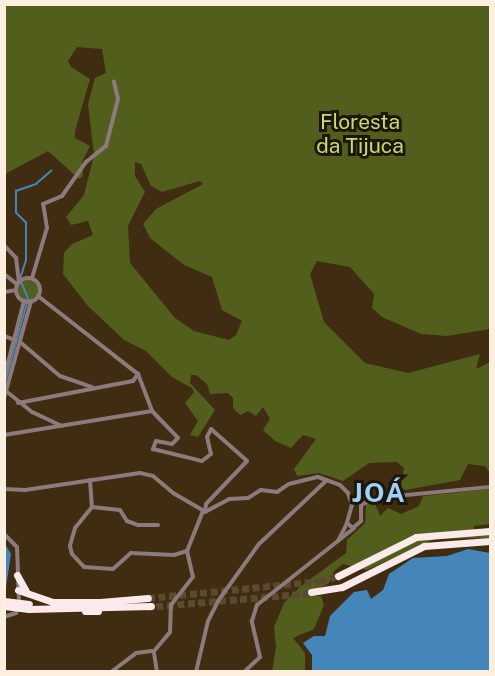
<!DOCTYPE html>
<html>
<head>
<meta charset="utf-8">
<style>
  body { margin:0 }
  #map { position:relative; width:495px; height:676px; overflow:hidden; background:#3f2c11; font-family:"Public Sans",sans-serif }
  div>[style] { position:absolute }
  .green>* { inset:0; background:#525e1c }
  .round { border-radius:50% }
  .water>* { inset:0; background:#4486b9 }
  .stream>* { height:1.5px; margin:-0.75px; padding:0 0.75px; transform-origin:0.75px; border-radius:0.75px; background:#4486b9 }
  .highway-tunnel>* { height:7px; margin-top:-3.5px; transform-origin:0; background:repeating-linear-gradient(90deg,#5b4930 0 7px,transparent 0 10.5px) }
  .minor>* { height:4px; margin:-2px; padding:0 2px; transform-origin:2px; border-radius:2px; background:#8c7a7d }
  .minor>.ring { margin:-2px; padding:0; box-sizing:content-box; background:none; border:4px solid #8c7a7d; border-radius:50% }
  .highway>* { height:7px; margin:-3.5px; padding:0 3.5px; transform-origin:3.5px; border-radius:3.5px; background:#fbe9ec }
  .highway-bridge>* { height:7px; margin:-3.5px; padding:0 3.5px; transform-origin:3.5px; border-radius:3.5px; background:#fbe9ec }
  span { translate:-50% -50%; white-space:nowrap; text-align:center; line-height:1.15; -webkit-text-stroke:6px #1f160b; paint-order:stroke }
  .park-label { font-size:21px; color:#c5db73 }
  .district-label { font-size:27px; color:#9dd1fb; font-weight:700; letter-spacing:1.5px }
  .frame { position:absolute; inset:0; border:6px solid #fcefe0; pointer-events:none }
</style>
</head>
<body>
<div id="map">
  <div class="green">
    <div style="clip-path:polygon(evenodd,5px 5px,490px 5px,490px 329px,447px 336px,421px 334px,382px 317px,372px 308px,374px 294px,350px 267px,317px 261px,310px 274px,324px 322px,365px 363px,408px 373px,480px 354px,476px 369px,490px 362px,490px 473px,485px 466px,468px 464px,460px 480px,406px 490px,401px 488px,404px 468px,397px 462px,369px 463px,343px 481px,319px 473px,297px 476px,294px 469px,316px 439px,303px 435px,291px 448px,275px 441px,263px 430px,270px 419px,263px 407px,256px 416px,248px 411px,240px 415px,233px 408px,233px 398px,228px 393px,210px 394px,207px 384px,196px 375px,191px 375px,190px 383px,215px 410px,198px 437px,190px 435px,198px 421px,185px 403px,194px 392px,192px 388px,172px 377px,146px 351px,124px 340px,87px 305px,63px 274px,64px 253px,72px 244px,93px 235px,88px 221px,71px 225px,66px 217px,84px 195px,94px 155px,88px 104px,95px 78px,106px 73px,102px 49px,77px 47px,68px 61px,71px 67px,90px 79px,75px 131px,75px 138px,90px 146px,82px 162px,83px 176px,79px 179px,48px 151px,5px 174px,5px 5px,135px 162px,141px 164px,151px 186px,162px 192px,200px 181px,203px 184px,156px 209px,143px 224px,150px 238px,184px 265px,212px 277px,222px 310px,242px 321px,236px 335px,229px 340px,194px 331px,175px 318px,130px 263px,128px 226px,145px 192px,135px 176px,135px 162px)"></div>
    <div class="round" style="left:18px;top:280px;width:20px;height:20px"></div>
    <div style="clip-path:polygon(490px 489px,490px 524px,474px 526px,474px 534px,490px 534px,490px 538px,435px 539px,367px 570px,343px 564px,334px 571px,329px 583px,308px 595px,321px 596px,324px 605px,314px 629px,293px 638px,305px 653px,305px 671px,272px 672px,276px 647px,274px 627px,284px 603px,301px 586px,346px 553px,347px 540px,365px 523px,366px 504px,375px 503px,380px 516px,388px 508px,401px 514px,419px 506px,423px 496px)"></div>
  </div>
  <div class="water">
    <div style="clip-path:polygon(5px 544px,11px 554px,5px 594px,5px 543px)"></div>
    <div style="clip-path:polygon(468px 549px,490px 553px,490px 671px,312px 671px,312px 655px,303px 643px,314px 636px,325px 636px,330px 616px,354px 592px,367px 590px,371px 599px,383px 590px,389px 574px,413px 558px,447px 556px)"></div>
  </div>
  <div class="stream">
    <div style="left:4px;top:387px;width:91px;rotate:-74.7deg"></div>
    <div style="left:28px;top:299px;width:22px;rotate:-112deg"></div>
    <div style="left:20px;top:279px;width:19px;rotate:-72deg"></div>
    <div style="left:26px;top:261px;width:38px;rotate:-90deg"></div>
    <div style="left:26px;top:223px;width:14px;rotate:-135deg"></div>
    <div style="left:16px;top:213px;width:22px;rotate:-90deg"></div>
    <div style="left:16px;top:191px;width:21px;rotate:-19deg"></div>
    <div style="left:36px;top:184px;width:20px;rotate:-41deg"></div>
  </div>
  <div class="highway-tunnel">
    <div style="left:148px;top:598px;width:173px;rotate:-5.6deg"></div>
    <div style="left:320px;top:581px;width:19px;rotate:-16deg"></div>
    <div style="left:146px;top:607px;width:166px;rotate:-4.8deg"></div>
  </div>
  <div class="minor">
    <div style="left:4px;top:245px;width:18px;rotate:47deg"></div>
    <div style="left:16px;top:258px;width:23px;rotate:83deg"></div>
    <div style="left:4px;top:274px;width:16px;rotate:38deg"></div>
    <div style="left:32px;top:278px;width:52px;rotate:-73.3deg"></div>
    <div style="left:47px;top:228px;width:24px;rotate:-99deg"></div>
    <div style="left:43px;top:204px;width:21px;rotate:-23deg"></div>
    <div style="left:62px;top:196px;width:42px;rotate:-54.8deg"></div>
    <div style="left:86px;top:162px;width:26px;rotate:-39deg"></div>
    <div style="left:106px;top:146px;width:49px;rotate:-75.7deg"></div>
    <div style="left:118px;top:99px;width:18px;rotate:-103deg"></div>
    <div class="ring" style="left:16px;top:278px;width:20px;height:20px"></div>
    <div style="left:4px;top:292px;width:12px;rotate:-9deg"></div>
    <div style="left:38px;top:296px;width:127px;rotate:38deg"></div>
    <div style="left:138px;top:374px;width:40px;rotate:69deg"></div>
    <div style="left:4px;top:336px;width:12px;rotate:20deg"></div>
    <div style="left:20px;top:342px;width:52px;rotate:40.4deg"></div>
    <div style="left:60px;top:376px;width:34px;rotate:19deg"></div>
    <div style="left:4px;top:378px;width:80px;rotate:-75.4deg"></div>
    <div style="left:6px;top:391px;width:33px;rotate:39deg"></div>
    <div style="left:32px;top:412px;width:33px;rotate:25deg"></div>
    <div style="left:4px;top:398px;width:101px;rotate:-74.4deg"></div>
    <div style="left:18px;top:403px;width:117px;rotate:-10.8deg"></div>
    <div style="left:133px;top:381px;width:9px;rotate:-54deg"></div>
    <div style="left:4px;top:435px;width:150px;rotate:-9.2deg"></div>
    <div style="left:152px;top:411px;width:37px;rotate:46deg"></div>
    <div style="left:178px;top:438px;width:8px;rotate:135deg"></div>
    <div style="left:172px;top:444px;width:16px;rotate:-169deg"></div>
    <div style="left:156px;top:441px;width:9px;rotate:111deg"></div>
    <div style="left:153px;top:449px;width:50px;rotate:13.8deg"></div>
    <div style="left:202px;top:461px;width:11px;rotate:-38deg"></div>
    <div style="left:211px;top:454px;width:17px;rotate:-103deg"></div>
    <div style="left:207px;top:437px;width:9px;rotate:-63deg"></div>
    <div style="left:211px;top:429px;width:48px;rotate:41.6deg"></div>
    <div style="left:247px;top:461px;width:59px;rotate:133.6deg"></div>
    <div style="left:206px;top:504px;width:8px;rotate:97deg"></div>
    <div style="left:205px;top:512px;width:27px;rotate:-28deg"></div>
    <div style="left:229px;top:499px;width:19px;rotate:-3deg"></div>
    <div style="left:248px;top:498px;width:15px;rotate:-32deg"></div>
    <div style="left:261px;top:490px;width:16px;rotate:7deg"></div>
    <div style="left:277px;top:492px;width:14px;rotate:-34deg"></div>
    <div style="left:289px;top:484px;width:30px;rotate:-14deg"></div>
    <div style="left:318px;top:477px;width:23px;rotate:20deg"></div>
    <div style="left:340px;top:485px;width:11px;rotate:45deg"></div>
    <div style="left:348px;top:493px;width:13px;rotate:72deg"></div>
    <div style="left:352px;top:505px;width:19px;rotate:106deg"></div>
    <div style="left:347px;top:523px;width:8px;rotate:40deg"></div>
    <div style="left:353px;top:528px;width:11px;rotate:-41deg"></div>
    <div style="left:361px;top:521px;width:16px;rotate:-90deg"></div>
    <div style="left:361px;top:505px;width:16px;rotate:-27deg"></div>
    <div style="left:375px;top:498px;width:116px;rotate:-5.5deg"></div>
    <div style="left:90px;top:480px;width:27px;rotate:86deg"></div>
    <div style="left:92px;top:507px;width:27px;rotate:129deg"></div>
    <div style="left:75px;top:528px;width:19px;rotate:106deg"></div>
    <div style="left:70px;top:546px;width:8px;rotate:76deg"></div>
    <div style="left:72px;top:554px;width:18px;rotate:47deg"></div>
    <div style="left:84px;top:567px;width:29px;rotate:4deg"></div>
    <div style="left:113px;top:569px;width:24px;rotate:-42deg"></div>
    <div style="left:131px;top:553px;width:43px;rotate:2.7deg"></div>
    <div style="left:174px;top:555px;width:14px;rotate:-17deg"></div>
    <div style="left:4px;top:489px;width:21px;rotate:3deg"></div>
    <div style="left:25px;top:490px;width:116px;rotate:-8.4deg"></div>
    <div style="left:140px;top:473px;width:13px;rotate:13deg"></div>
    <div style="left:153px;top:476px;width:26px;rotate:40deg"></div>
    <div style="left:173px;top:493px;width:34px;rotate:30deg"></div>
    <div style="left:92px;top:507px;width:28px;rotate:6deg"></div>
    <div style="left:120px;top:510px;width:13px;rotate:58deg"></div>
    <div style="left:127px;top:521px;width:12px;rotate:20deg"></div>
    <div style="left:138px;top:525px;width:20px"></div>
    <div style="left:4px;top:534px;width:18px;rotate:45deg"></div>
    <div style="left:17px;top:547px;width:54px;rotate:87.9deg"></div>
    <div style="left:19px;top:601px;width:12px;rotate:104deg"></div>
    <div style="left:16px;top:613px;width:13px;rotate:162deg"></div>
    <div style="left:338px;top:541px;width:20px;rotate:-63deg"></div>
    <div style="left:155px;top:650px;width:23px;rotate:-50deg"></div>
    <div style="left:170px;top:632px;width:27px;rotate:-88deg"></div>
    <div style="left:171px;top:605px;width:36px;rotate:-52deg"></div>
    <div style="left:193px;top:577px;width:27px;rotate:-103deg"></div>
    <div style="left:187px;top:551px;width:43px;rotate:-68.2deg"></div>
    <div style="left:154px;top:653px;width:19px;rotate:81deg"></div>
    <div style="left:111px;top:672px;width:31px;rotate:-37deg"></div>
    <div style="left:136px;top:653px;width:16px;rotate:-7deg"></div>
    <div style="left:196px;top:672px;width:52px;rotate:-76.8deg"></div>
    <div style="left:208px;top:621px;width:22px;rotate:-63deg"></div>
    <div style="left:218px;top:601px;width:70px;rotate:-54.3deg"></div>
    <div style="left:259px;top:544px;width:93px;rotate:-43.3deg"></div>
    <div style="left:244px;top:672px;width:22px;rotate:-43deg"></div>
    <div style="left:260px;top:657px;width:37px;rotate:-103deg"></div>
    <div style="left:252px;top:621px;width:17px;rotate:-73deg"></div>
    <div style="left:257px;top:605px;width:124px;rotate:-38.4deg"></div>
  </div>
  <div class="highway">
    <div style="left:17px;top:575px;width:18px;rotate:61deg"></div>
    <div style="left:338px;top:576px;width:87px;rotate:-26.6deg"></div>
    <div style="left:416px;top:537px;width:74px;rotate:-4.6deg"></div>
    <div style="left:18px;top:590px;width:36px;rotate:19deg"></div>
    <div style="left:52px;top:602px;width:48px"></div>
    <div style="left:311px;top:592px;width:31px;rotate:-9deg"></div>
    <div style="left:342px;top:587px;width:92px;rotate:-26.6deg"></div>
    <div style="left:424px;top:546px;width:66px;rotate:-4.3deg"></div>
    <div style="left:100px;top:602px;width:48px;rotate:-4.8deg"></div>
    <div style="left:29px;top:609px;width:122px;rotate:-1.4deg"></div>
    <div style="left:85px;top:611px;width:13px"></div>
  </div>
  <div class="highway-bridge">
    <div style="left:4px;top:601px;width:25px;rotate:7deg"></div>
    <div style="left:4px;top:606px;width:25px;rotate:7deg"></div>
  </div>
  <div class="park-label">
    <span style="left:360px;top:134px">Floresta<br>da Tijuca</span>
  </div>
  <div class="district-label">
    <span style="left:379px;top:493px">JOÁ</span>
  </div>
  <div class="frame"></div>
</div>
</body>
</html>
